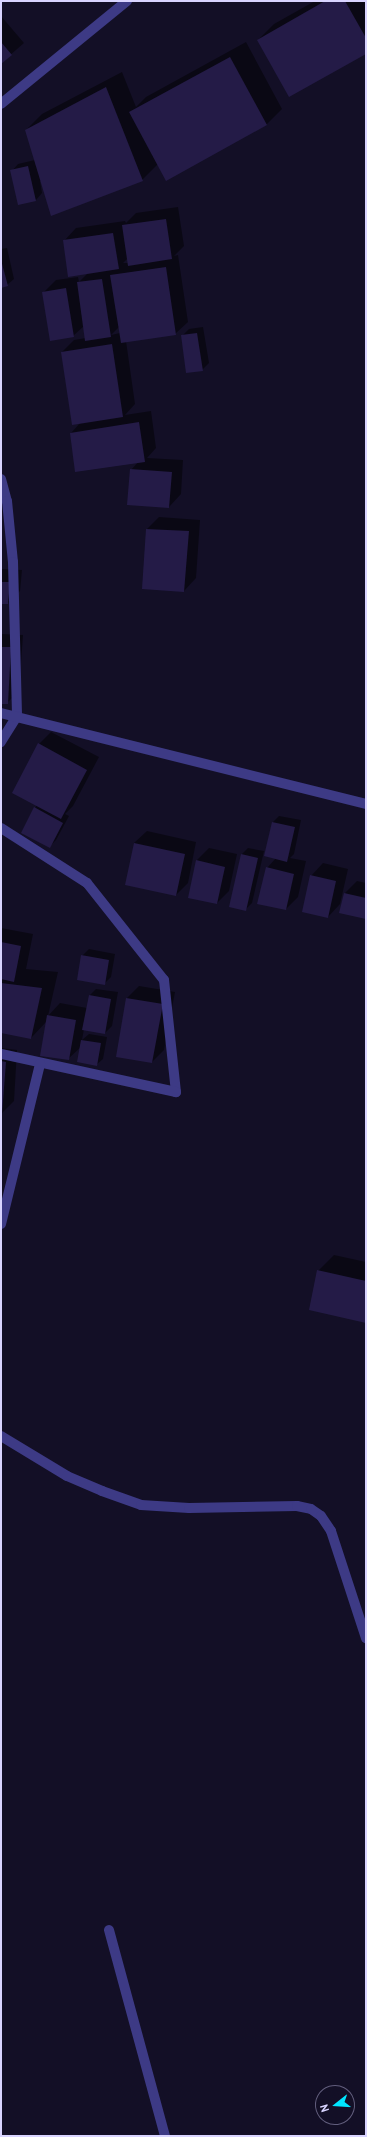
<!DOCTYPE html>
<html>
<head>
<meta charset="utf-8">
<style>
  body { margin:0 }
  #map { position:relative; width:367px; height:2137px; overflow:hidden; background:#130f26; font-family:"PT Sans",sans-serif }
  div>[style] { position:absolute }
  .shadow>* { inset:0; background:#0007 }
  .building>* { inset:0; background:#241b47 }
  .service>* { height:10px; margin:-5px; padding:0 5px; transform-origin:5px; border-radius:5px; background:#3d3a85 }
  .minor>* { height:10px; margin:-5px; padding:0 5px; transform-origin:5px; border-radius:5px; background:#3d3a85 }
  span { translate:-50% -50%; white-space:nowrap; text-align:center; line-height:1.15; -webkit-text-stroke:3px #130f26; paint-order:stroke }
  .frame { position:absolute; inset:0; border:2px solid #d9d4ff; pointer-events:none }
  .north { position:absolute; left:315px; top:2085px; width:40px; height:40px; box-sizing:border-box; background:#130f26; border:1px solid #625e7d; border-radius:50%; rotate:253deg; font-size:11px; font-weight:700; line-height:16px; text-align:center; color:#d9d4ff }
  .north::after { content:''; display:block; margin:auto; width:14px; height:18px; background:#00e5ff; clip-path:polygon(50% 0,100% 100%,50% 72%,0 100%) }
</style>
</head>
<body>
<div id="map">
  <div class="shadow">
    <div style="clip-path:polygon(315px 1px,366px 1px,366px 53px,258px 40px,274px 24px)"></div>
    <div style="clip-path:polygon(1px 16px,24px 43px,1px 63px)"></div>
    <div style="clip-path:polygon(246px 42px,282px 109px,266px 125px,158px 164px,142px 180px,40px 181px,42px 193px,36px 200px,12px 171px,18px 164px,35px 160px,26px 130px,42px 114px,122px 72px,136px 107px,146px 97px)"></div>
    <div style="clip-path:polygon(evenodd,178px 207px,184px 246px,174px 256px,178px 255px,188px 322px,175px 334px,126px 341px,135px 404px,125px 415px,151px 411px,156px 448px,147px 458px,183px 460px,181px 494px,169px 507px,131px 470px,139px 461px,71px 433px,81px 422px,62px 352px,74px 340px,86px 338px,84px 326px,73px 336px,44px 292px,56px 280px,78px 277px,79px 282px,88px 273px,64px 241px,76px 228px,125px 221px,126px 223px,136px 213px,178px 207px,128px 258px,129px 263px,123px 263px,128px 258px,178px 207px,119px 327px,120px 333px,111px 335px,119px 327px)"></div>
    <div style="clip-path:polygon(7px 248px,14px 279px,7px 285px,1px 287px,1px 249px)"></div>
    <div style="clip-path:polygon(203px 327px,209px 363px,202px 370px,182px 336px,189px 329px)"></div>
    <div style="clip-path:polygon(159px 517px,200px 520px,196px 578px,184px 591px,147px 529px)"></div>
    <div style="clip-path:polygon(1px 569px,22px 570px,20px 591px,8px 603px,1px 603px)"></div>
    <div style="clip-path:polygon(1px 634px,23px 635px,19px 691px,7px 703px,1px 703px)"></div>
    <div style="clip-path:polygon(51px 732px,99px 757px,73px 806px,65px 814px,69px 816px,56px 840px,49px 847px,35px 808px,37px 805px,39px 744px)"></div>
    <div style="clip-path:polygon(279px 816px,301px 820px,294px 854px,290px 858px,306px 861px,298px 897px,286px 909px,267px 868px,276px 858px,273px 822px)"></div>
    <div style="clip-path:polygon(147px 831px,196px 842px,188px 883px,176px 895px,134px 843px)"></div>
    <div style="clip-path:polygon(209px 848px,237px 854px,229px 891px,217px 903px,197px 860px)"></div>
    <div style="clip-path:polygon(248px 848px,264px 851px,252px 903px,246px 909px,241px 855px)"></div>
    <div style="clip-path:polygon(323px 863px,348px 869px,340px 904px,328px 917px,311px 876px)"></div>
    <div style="clip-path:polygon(357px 881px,366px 883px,366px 918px,345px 893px)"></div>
    <div style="clip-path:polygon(1px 928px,33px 934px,26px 969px,58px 972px,48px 1016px,60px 1003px,87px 1008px,90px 995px,96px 989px,118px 992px,112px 1026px,105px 1033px,84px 1029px,82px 1040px,89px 1034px,107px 1037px,103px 1059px,96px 1065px,81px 1047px,68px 1059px,47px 1021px,31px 1038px,1px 1032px)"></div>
    <div style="clip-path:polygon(89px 949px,115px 954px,111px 977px,104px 984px,82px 956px)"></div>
    <div style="clip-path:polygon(139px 986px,175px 992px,164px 1050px,152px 1062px,127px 998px)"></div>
    <div style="clip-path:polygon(1px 1048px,17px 1050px,14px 1101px,2px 1113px)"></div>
    <div style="clip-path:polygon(334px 1255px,366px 1262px,366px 1322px,318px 1271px)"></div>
  </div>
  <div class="building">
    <div style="clip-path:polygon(325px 1px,345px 1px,366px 38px,366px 54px,289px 97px,257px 40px)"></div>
    <div style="clip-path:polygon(1px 42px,12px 55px,1px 64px)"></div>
    <div style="clip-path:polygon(230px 57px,267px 125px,166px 181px,129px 112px)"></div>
    <div style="clip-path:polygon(106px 87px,143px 181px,51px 216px,25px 130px)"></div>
    <div style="clip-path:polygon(28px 166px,36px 201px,18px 205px,10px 170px)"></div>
    <div style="clip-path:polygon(166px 219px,172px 259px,128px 266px,122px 225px)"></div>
    <div style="clip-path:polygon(113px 233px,119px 269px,68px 277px,63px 240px)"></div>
    <div style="clip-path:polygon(1px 260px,8px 286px,1px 288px)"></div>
    <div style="clip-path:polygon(166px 267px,176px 335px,121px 343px,110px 275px)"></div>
    <div style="clip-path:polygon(102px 279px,111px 337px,85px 341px,77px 282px)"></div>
    <div style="clip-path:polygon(66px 288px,74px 337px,50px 341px,42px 292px)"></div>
    <div style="clip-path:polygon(197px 333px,203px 371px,186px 373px,181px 335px)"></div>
    <div style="clip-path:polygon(112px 344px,123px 417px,72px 425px,61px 352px)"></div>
    <div style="clip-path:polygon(139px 422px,145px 462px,75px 472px,70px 433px)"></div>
    <div style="clip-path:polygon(130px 469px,172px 472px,169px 508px,127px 505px)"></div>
    <div style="clip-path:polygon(146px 529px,189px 531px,184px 592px,142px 589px)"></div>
    <div style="clip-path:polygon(1px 582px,10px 582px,8px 604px,1px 604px)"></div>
    <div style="clip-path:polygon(1px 647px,11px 647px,8px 704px,1px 704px)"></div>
    <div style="clip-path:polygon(38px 743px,87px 770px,61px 819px,12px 793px)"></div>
    <div style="clip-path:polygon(34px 807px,63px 823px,50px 848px,21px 833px)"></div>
    <div style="clip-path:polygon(272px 822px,295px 827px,287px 862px,264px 856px)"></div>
    <div style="clip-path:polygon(134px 843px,185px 854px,176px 896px,125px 885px)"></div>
    <div style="clip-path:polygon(241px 854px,258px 858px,246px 911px,229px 907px)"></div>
    <div style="clip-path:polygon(196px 860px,225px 867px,217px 904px,188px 898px)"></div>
    <div style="clip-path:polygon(266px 867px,294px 874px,286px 910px,257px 904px)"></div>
    <div style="clip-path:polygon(310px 875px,336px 881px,328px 918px,302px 912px)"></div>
    <div style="clip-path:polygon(344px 893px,366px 898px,366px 919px,339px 913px)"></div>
    <div style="clip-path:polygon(1px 942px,21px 946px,14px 982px,1px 979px)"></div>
    <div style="clip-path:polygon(81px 955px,109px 960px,105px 985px,77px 980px)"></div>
    <div style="clip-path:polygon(1px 983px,42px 988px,31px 1039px,1px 1033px)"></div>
    <div style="clip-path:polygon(89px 995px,111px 999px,105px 1034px,82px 1030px)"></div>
    <div style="clip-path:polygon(126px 998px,163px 1004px,152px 1063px,116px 1057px)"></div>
    <div style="clip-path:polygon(47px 1015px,76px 1020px,69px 1060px,40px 1056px)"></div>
    <div style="clip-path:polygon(81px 1040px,101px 1043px,97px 1066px,77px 1062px)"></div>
    <div style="clip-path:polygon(1px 1061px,6px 1062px,2px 1114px,1px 1114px)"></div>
    <div style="clip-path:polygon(317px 1270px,366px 1281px,366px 1323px,309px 1310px)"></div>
  </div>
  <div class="service">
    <div style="left:109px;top:1930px;width:213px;rotate:74.8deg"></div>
  </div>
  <div class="minor">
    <div style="left:1px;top:104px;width:163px;rotate:-39.3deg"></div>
    <div style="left:1px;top:479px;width:23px;rotate:75deg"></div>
    <div style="left:7px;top:501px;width:61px;rotate:84.4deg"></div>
    <div style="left:13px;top:562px;width:154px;rotate:88.5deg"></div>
    <div style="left:17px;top:716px;width:31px;rotate:122deg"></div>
    <div style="left:1px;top:713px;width:376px;rotate:14deg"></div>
    <div style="left:1px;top:828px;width:102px;rotate:32.6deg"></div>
    <div style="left:87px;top:883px;width:124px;rotate:51.6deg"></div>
    <div style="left:164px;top:980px;width:113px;rotate:83.9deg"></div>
    <div style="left:176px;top:1092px;width:179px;rotate:-167.7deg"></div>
    <div style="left:1px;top:1224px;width:165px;rotate:-76.3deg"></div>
    <div style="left:1px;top:1436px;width:77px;rotate:31.2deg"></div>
    <div style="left:67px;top:1476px;width:38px;rotate:23deg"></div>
    <div style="left:102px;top:1491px;width:41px;rotate:19.7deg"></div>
    <div style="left:141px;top:1505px;width:48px;rotate:3.6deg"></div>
    <div style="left:189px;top:1508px;width:108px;rotate:-1.1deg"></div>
    <div style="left:297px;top:1506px;width:14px;rotate:12deg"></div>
    <div style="left:311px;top:1509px;width:12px;rotate:35deg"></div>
    <div style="left:321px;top:1516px;width:18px;rotate:56deg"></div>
    <div style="left:331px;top:1531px;width:113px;rotate:71.9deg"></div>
  </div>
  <div class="frame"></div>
  <div class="north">N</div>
</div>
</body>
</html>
